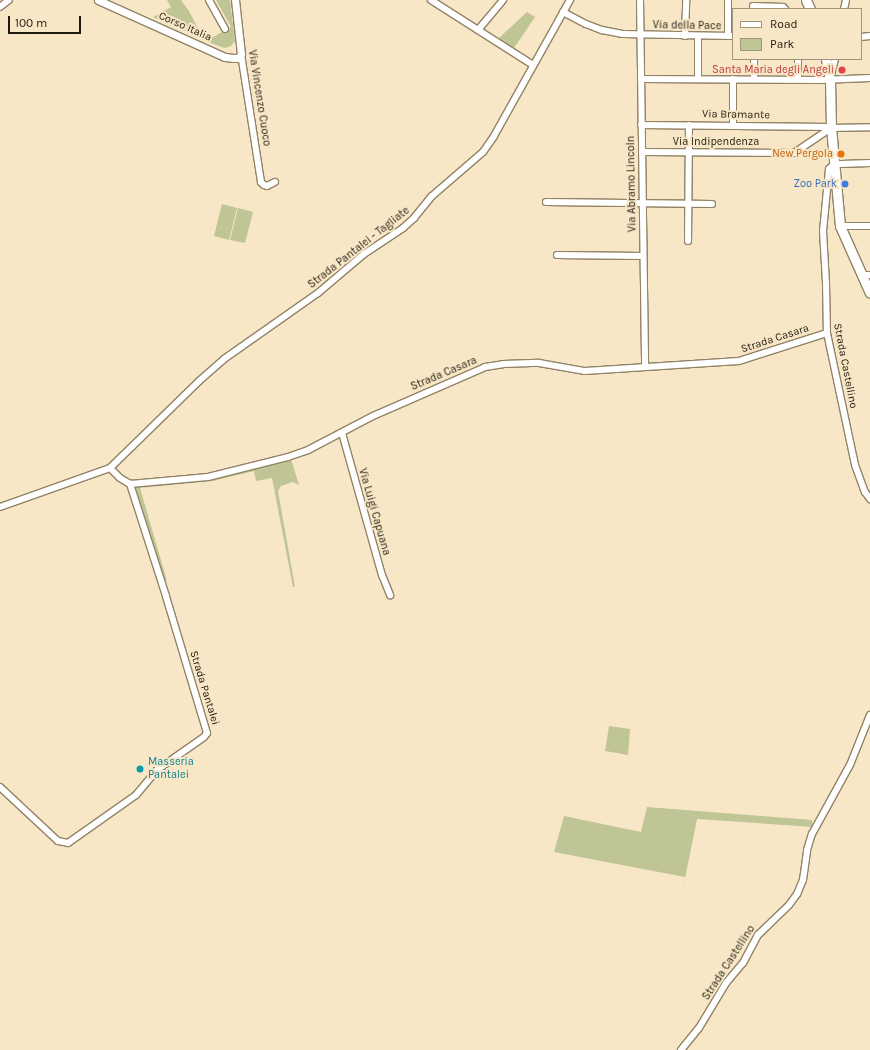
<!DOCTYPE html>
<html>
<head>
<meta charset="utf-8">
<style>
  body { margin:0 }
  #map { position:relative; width:870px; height:1050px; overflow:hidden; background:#f7e7c6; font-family:Karla,sans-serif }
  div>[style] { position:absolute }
  .green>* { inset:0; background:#bfc595 }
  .roads { filter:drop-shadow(1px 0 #928365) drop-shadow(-1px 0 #928365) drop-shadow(0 1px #928365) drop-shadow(0 -1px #928365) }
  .minor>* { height:6px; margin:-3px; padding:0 3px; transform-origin:3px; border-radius:3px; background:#fff }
  .tertiary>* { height:7px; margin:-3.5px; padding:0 3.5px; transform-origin:3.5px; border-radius:3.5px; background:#fff }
  .primary>* { height:9px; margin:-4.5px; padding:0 4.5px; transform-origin:4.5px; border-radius:4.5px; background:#fff }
  .dots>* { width:11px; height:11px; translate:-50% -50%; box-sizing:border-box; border:2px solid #f7e7c6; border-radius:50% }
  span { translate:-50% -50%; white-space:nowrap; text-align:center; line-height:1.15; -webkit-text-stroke:4px #f7e7c6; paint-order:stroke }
  .street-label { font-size:11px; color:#201a0e }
  .health-label { font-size:11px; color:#be3a42 }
  .right { translate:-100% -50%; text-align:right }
  .food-label { font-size:11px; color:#c56008 }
  .shop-label { font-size:11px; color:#366cbe }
  .culture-label { font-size:11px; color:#0d838f }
  .left { translate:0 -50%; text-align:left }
  .legend { position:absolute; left:732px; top:8px; width:130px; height:52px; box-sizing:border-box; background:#f7e7c6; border:1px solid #a1957c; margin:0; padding:5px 7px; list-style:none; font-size:12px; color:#201a0e }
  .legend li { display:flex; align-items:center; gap:8px; height:20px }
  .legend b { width:20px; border:1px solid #a1957c }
  .scale { position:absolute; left:8px; top:16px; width:73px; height:18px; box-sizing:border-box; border:2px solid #201a0e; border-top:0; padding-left:5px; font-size:12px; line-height:14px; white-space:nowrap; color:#201a0e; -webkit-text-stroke:3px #f7e7c6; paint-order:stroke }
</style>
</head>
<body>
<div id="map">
  <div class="green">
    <div style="clip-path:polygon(167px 0,181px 0,189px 11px,203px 38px,153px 17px,171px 7px)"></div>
    <div style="clip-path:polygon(216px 0,230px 0,235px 41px,231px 46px,228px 47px,224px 48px,206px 41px,231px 27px)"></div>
    <div style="clip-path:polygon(527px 12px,535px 17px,514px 48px,499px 38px)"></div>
    <div style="clip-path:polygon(222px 204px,237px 208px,229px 240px,214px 236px)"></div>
    <div style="clip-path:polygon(238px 208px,253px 212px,245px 243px,230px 240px)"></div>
    <div style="clip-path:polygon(291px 459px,299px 485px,293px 482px,281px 486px,278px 491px,295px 587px,293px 587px,272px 478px,256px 481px,254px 471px,213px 481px,140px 488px,167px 581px,161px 577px,135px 485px,209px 478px,260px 466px,266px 466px,266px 465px)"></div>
    <div style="clip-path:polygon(609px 726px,630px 729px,628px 755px,605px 751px)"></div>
    <div style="clip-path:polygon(647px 807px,812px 820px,813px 827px,697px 819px,682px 893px,685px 877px,554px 852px,564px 816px,641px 832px)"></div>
  </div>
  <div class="roads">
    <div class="minor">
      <div style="left:209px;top:0;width:33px;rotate:61deg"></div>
      <div style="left:431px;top:0;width:121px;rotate:32.5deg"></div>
      <div style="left:640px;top:0;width:367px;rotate:89.2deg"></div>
      <div style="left:728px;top:0;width:36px;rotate:90deg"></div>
      <div style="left:753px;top:6px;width:30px;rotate:2deg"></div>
      <div style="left:783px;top:7px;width:3px;rotate:45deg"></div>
      <div style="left:0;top:7px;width:11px;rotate:-38deg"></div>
      <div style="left:844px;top:9px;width:9px;rotate:-77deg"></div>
      <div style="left:563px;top:12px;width:26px;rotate:28deg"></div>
      <div style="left:586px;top:24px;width:17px;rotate:21deg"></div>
      <div style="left:602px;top:30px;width:21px;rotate:11deg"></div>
      <div style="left:623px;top:34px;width:110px;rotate:1deg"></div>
      <div style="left:478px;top:30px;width:39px;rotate:-50deg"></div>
      <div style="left:685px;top:36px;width:36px;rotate:-88deg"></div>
      <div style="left:861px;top:37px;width:9px;rotate:-6deg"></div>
      <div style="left:241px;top:54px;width:130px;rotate:81.1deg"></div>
      <div style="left:261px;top:182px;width:4px;rotate:45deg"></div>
      <div style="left:264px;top:185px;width:3px;rotate:18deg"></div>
      <div style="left:267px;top:186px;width:9px;rotate:-27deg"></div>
      <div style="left:754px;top:59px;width:20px;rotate:90deg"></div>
      <div style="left:831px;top:75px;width:16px;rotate:-76deg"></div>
      <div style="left:641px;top:79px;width:181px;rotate:0.3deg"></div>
      <div style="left:822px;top:80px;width:48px;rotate:-2.4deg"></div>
      <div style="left:698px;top:79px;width:43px;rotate:-90deg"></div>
      <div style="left:733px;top:79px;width:46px;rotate:90deg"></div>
      <div style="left:798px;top:79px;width:20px;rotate:-90deg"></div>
      <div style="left:641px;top:125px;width:190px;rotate:0.6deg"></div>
      <div style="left:642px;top:152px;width:152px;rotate:0.4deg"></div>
      <div style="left:794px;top:153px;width:45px;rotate:-34deg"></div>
      <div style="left:831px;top:128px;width:39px;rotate:-1deg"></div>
      <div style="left:870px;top:163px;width:36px;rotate:178deg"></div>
      <div style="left:834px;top:164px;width:7px;rotate:135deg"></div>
      <div style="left:829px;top:169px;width:62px;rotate:95.5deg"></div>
      <div style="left:823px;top:231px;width:52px;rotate:86.7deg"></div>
      <div style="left:826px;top:283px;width:50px;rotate:88.9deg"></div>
      <div style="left:827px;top:333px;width:135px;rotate:78deg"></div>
      <div style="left:855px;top:465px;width:29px;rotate:70deg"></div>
      <div style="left:865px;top:492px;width:9px;rotate:54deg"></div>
      <div style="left:546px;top:202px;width:166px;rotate:0.7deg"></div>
      <div style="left:840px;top:226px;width:30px"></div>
      <div style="left:688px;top:241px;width:116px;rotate:-89.5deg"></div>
      <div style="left:557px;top:255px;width:86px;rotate:0.7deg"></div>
      <div style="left:862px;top:275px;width:8px"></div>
      <div style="left:342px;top:433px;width:148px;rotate:74.3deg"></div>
      <div style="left:382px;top:575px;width:22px;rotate:68deg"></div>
      <div style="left:110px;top:468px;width:14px;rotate:45deg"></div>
      <div style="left:120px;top:478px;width:12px;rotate:31deg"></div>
      <div style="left:130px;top:484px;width:78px;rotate:-5.1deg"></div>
      <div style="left:208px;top:477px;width:82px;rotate:-14deg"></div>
      <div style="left:288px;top:457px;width:21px;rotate:-19deg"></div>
      <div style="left:308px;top:450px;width:73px;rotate:-27.6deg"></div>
      <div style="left:373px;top:416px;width:122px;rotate:-23.6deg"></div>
      <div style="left:485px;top:367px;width:18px;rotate:-9deg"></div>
      <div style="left:503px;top:364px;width:36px;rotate:-2deg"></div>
      <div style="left:539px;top:363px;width:47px;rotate:9.9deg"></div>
      <div style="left:585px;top:371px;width:154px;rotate:-3.7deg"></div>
      <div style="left:739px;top:361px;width:92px;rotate:-17.7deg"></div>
      <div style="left:0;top:507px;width:117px;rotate:-19.5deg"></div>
      <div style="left:110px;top:468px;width:124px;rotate:-44.3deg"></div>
      <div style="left:199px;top:381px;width:33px;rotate:-41deg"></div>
      <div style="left:224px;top:359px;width:115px;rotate:-35.1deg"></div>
      <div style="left:318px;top:293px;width:60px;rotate:-40.3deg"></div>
      <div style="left:364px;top:254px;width:47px;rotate:-33.7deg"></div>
      <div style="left:403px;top:228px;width:15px;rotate:-42deg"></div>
      <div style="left:414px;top:218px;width:28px;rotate:-51deg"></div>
      <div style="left:432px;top:196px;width:67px;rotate:-40.8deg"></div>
      <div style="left:483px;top:152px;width:19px;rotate:-55deg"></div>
      <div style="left:494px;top:136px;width:156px;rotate:-60.8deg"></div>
      <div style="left:0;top:787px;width:79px;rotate:43deg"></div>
      <div style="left:58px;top:841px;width:10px;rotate:11deg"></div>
      <div style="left:68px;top:843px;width:83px;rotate:-35.2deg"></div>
      <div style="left:136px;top:795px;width:33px;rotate:-50deg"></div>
      <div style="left:157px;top:770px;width:57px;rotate:-35.1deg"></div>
      <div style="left:204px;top:737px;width:5px;rotate:-53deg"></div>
      <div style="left:207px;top:733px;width:143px;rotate:-106.7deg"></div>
      <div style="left:166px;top:596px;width:118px;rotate:-107.8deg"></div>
      <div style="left:681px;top:1050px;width:28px;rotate:-51deg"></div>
      <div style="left:699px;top:1028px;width:52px;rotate:-59deg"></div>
      <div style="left:726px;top:983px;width:26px;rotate:-50deg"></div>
      <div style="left:743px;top:963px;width:32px;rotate:-62deg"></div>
      <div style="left:758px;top:935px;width:43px;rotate:-44.1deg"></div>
      <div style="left:789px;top:905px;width:14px;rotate:-54deg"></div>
      <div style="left:797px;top:894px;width:15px;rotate:-67deg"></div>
      <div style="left:803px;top:880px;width:30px;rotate:-82deg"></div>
      <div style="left:807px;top:850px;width:17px;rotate:-73deg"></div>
      <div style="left:812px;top:834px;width:79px;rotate:-61.2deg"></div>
      <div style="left:850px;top:765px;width:54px;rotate:-68.2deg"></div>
    </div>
    <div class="tertiary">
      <div style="left:98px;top:0;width:139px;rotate:24.2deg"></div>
      <div style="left:225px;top:57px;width:9px;rotate:6deg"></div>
      <div style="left:234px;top:58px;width:4px"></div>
      <div style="left:238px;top:58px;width:5px;rotate:-53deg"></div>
      <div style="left:241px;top:54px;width:54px;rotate:-96.3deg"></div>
    </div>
    <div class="primary">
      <div style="left:806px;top:0;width:10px;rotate:66deg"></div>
      <div style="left:826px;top:59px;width:21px;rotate:79deg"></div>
      <div style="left:830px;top:80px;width:47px;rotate:88.8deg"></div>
      <div style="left:831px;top:127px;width:99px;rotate:84.8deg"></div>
      <div style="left:840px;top:226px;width:73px;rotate:65.9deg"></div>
    </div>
  </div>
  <div class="dots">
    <div style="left:842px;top:70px;background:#e0444e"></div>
    <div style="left:841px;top:154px;background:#e8710a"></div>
    <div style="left:845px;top:184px;background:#3f7fe0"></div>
    <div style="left:140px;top:769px;background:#0f9aa8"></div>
  </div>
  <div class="street-label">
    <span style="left:687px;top:26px;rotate:1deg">Via della Pace</span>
    <span style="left:185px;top:27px;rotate:24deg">Corso Italia</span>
    <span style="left:259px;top:98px;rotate:81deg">Via Vincenzo Cuoco</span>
    <span style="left:736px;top:115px;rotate:1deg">Via Bramante</span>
    <span style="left:716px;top:142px">Via Indipendenza</span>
    <span style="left:632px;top:184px;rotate:-91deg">Via Abramo Lincoln</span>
    <span style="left:359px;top:248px;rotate:-38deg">Strada Pantalei - Tagliate</span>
    <span style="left:775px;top:339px;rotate:-18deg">Strada Casara</span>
    <span style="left:845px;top:366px;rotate:79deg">Strada Castellino</span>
    <span style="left:444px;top:374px;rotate:-23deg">Strada Casara</span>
    <span style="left:374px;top:512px;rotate:74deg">Via Luigi Capuana</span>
    <span style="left:204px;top:688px;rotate:73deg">Strada Pantalei</span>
    <span style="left:729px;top:963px;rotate:-57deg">Strada Castellino</span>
  </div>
  <div class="health-label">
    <span class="right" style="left:834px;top:70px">Santa Maria degli Angeli</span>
  </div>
  <div class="food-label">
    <span class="right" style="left:833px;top:154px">New Pergola</span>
  </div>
  <div class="shop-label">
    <span class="right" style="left:837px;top:184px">Zoo Park</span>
  </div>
  <div class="culture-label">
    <span class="left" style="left:148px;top:769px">Masseria<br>Pantalei</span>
  </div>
  <ul class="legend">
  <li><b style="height:5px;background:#fff"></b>Road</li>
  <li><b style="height:11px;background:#bfc595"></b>Park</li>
  </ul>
  <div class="scale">100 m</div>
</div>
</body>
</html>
